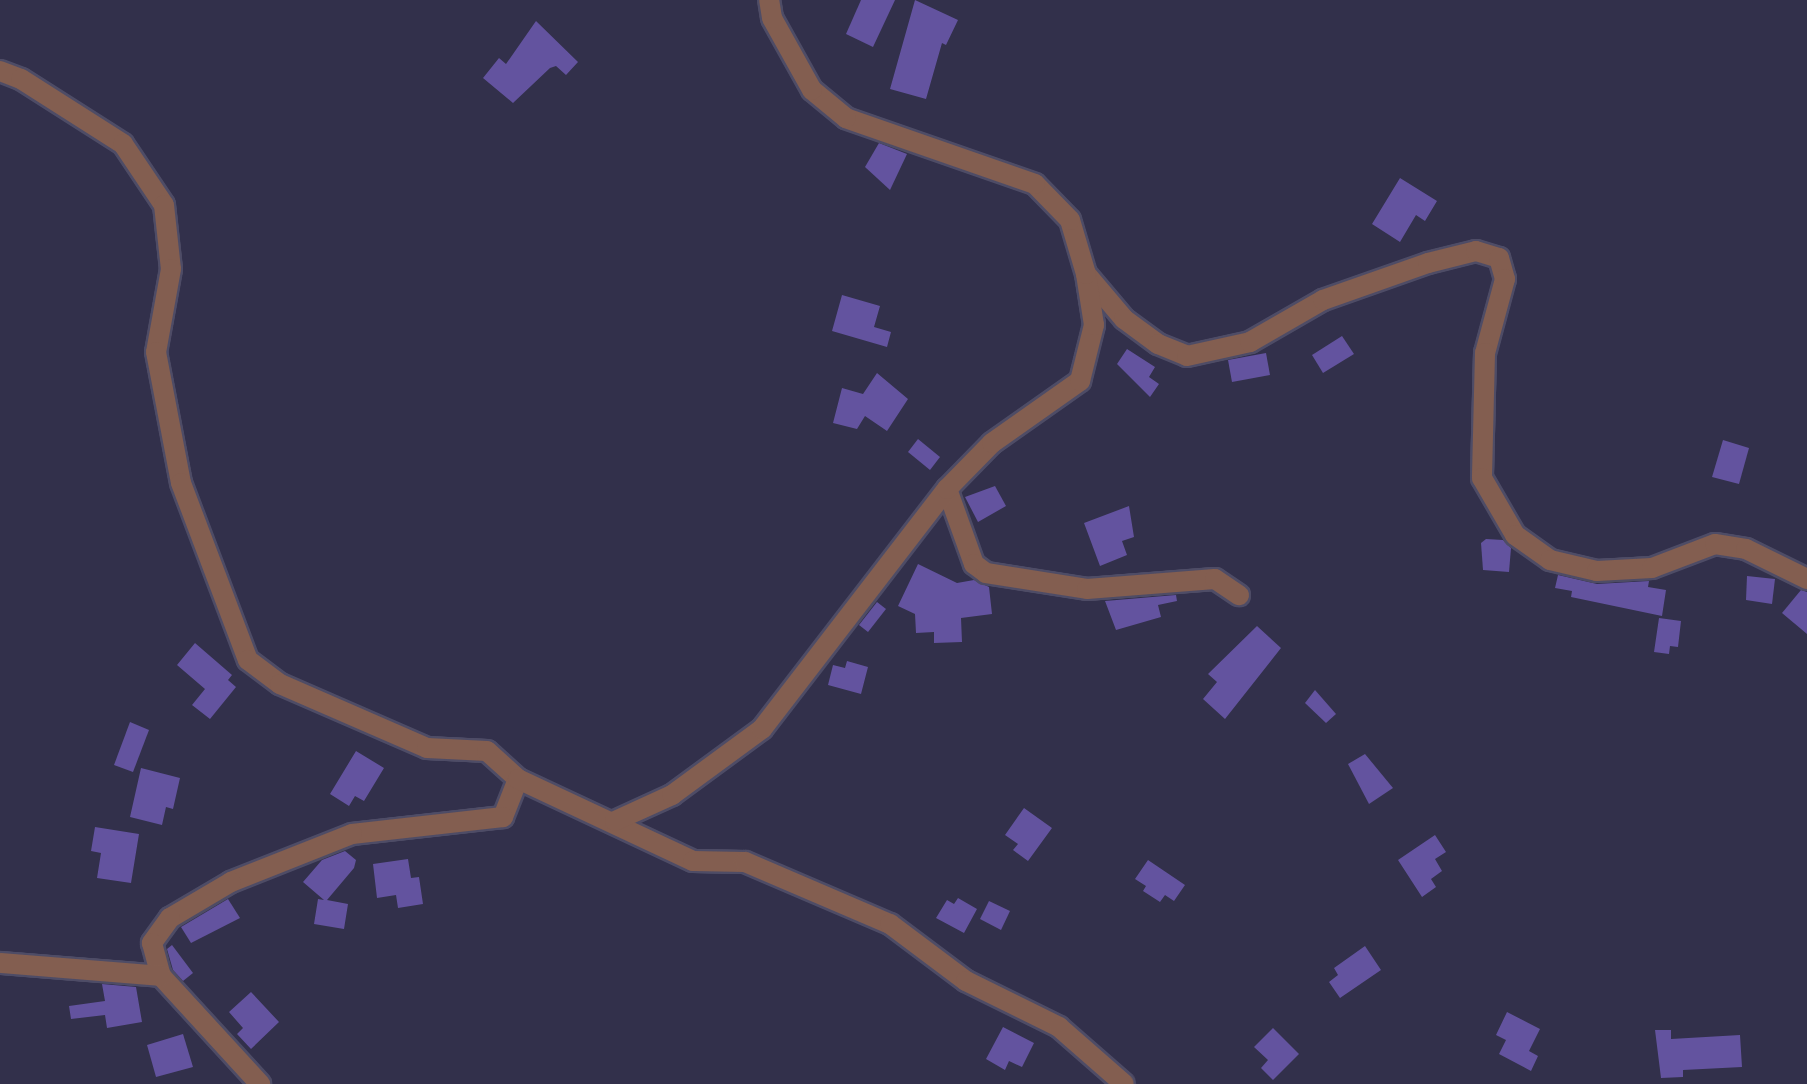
<!DOCTYPE html>
<html>
<head>
<meta charset="utf-8">
<style>
  body { margin:0 }
  #map { position:relative; width:1807px; height:1084px; overflow:hidden; background:#32304b; font-family:"Roboto Condensed",sans-serif }
  div>[style] { position:absolute }
  .building>* { inset:0; background:#63539f }
  .roads { filter:drop-shadow(2px 0 #4e4c66) drop-shadow(-2px 0 #4e4c66) drop-shadow(0 2px #4e4c66) drop-shadow(0 -2px #4e4c66) }
  .minor>* { height:20px; margin:-10px; padding:0 10px; transform-origin:10px; border-radius:10px; background:#835e50 }
  span { translate:-50% -50%; white-space:nowrap; text-align:center; line-height:1.15; -webkit-text-stroke:7px #1a1a26; paint-order:stroke }
</style>
</head>
<body>
<div id="map">
  <div class="building">
    <div style="clip-path:polygon(861px 0,895px 0,873px 47px,846px 34px)"></div>
    <div style="clip-path:polygon(915px 0,958px 20px,946px 45px,942px 43px,926px 99px,890px 89px)"></div>
    <div style="clip-path:polygon(536px 21px,578px 62px,566px 75px,556px 66px,550px 68px,513px 103px,483px 78px,499px 58px,506px 64px)"></div>
    <div style="clip-path:polygon(879px 143px,907px 154px,890px 190px,865px 167px)"></div>
    <div style="clip-path:polygon(1400px 178px,1437px 201px,1425px 221px,1416px 215px,1400px 242px,1372px 224px)"></div>
    <div style="clip-path:polygon(842px 295px,880px 306px,874px 327px,891px 332px,887px 347px,832px 331px)"></div>
    <div style="clip-path:polygon(1342px 336px,1354px 354px,1323px 373px,1312px 355px)"></div>
    <div style="clip-path:polygon(1127px 349px,1155px 367px,1149px 377px,1159px 384px,1150px 397px,1117px 364px)"></div>
    <div style="clip-path:polygon(1266px 353px,1270px 375px,1232px 382px,1228px 360px)"></div>
    <div style="clip-path:polygon(877px 373px,908px 399px,887px 431px,865px 416px,857px 429px,833px 423px,842px 388px,863px 394px)"></div>
    <div style="clip-path:polygon(918px 439px,940px 457px,930px 470px,908px 452px)"></div>
    <div style="clip-path:polygon(1723px 440px,1749px 448px,1739px 484px,1712px 477px)"></div>
    <div style="clip-path:polygon(995px 486px,1006px 506px,978px 522px,965px 497px)"></div>
    <div style="clip-path:polygon(1129px 506px,1134px 537px,1122px 541px,1127px 555px,1100px 566px,1084px 523px)"></div>
    <div style="clip-path:polygon(1486px 539px,1503px 540px,1511px 548px,1509px 572px,1483px 570px,1481px 543px)"></div>
    <div style="clip-path:polygon(918px 564px,957px 583px,974px 580px,989px 587px,992px 614px,961px 618px,962px 642px,934px 643px,934px 632px,916px 633px,915px 614px,898px 606px)"></div>
    <div style="clip-path:polygon(1558px 575px,1597px 584px,1649px 581px,1648px 587px,1666px 590px,1662px 616px,1571px 597px,1572px 591px,1555px 588px)"></div>
    <div style="clip-path:polygon(1747px 576px,1775px 579px,1772px 604px,1746px 600px)"></div>
    <div style="clip-path:polygon(1801px 590px,1807px 592px,1807px 634px,1782px 613px)"></div>
    <div style="clip-path:polygon(1176px 595px,1177px 601px,1158px 605px,1161px 617px,1116px 630px,1105px 601px)"></div>
    <div style="clip-path:polygon(877px 602px,886px 609px,868px 632px,859px 625px)"></div>
    <div style="clip-path:polygon(1659px 618px,1681px 621px,1678px 647px,1670px 646px,1669px 654px,1654px 652px)"></div>
    <div style="clip-path:polygon(1257px 626px,1281px 648px,1225px 719px,1203px 699px,1217px 682px,1208px 674px)"></div>
    <div style="clip-path:polygon(195px 643px,232px 675px,228px 680px,236px 687px,210px 719px,192px 705px,205px 689px,177px 665px)"></div>
    <div style="clip-path:polygon(847px 661px,868px 667px,861px 694px,828px 685px,833px 665px,845px 668px)"></div>
    <div style="clip-path:polygon(1315px 690px,1336px 714px,1326px 723px,1305px 703px)"></div>
    <div style="clip-path:polygon(130px 722px,149px 730px,133px 772px,114px 765px)"></div>
    <div style="clip-path:polygon(356px 751px,384px 768px,364px 801px,355px 796px,349px 806px,330px 794px)"></div>
    <div style="clip-path:polygon(1365px 754px,1393px 788px,1369px 804px,1348px 764px)"></div>
    <div style="clip-path:polygon(141px 768px,180px 778px,173px 809px,166px 807px,162px 825px,130px 817px)"></div>
    <div style="clip-path:polygon(1024px 808px,1052px 828px,1028px 861px,1013px 850px,1018px 844px,1005px 835px)"></div>
    <div style="clip-path:polygon(95px 827px,139px 834px,131px 883px,97px 878px,101px 853px,91px 851px)"></div>
    <div style="clip-path:polygon(1435px 835px,1446px 852px,1435px 859px,1442px 871px,1431px 879px,1436px 887px,1422px 897px,1398px 860px)"></div>
    <div style="clip-path:polygon(345px 851px,356px 860px,354px 868px,327px 900px,348px 904px,344px 929px,314px 924px,318px 899px,324px 900px,303px 882px,322px 860px)"></div>
    <div style="clip-path:polygon(408px 859px,411px 878px,419px 877px,423px 904px,398px 908px,396px 895px,377px 898px,373px 864px)"></div>
    <div style="clip-path:polygon(1148px 860px,1185px 885px,1174px 901px,1165px 895px,1160px 902px,1143px 891px,1146px 886px,1135px 879px)"></div>
    <div style="clip-path:polygon(958px 898px,977px 909px,964px 933px,936px 918px,947px 900px,954px 904px)"></div>
    <div style="clip-path:polygon(228px 899px,240px 918px,191px 943px,181px 927px)"></div>
    <div style="clip-path:polygon(989px 901px,1010px 911px,1001px 930px,980px 919px)"></div>
    <div style="clip-path:polygon(172px 945px,193px 973px,183px 981px,173px 970px,167px 949px)"></div>
    <div style="clip-path:polygon(1365px 946px,1381px 970px,1340px 998px,1329px 982px,1338px 975px,1334px 968px)"></div>
    <div style="clip-path:polygon(102px 984px,136px 987px,142px 1022px,107px 1028px,105px 1015px,71px 1019px,69px 1006px,105px 1001px)"></div>
    <div style="clip-path:polygon(251px 992px,279px 1022px,251px 1049px,237px 1034px,243px 1028px,229px 1012px)"></div>
    <div style="clip-path:polygon(1507px 1012px,1540px 1029px,1529px 1051px,1538px 1056px,1531px 1071px,1499px 1054px,1506px 1040px,1496px 1035px)"></div>
    <div style="clip-path:polygon(1003px 1027px,1034px 1043px,1022px 1067px,1009px 1061px,1005px 1070px,986px 1059px)"></div>
    <div style="clip-path:polygon(1273px 1028px,1299px 1054px,1273px 1080px,1261px 1068px,1268px 1060px,1254px 1047px)"></div>
    <div style="clip-path:polygon(1655px 1030px,1671px 1030px,1671px 1039px,1740px 1035px,1742px 1067px,1683px 1070px,1683px 1077px,1661px 1078px)"></div>
    <div style="clip-path:polygon(183px 1034px,193px 1067px,156px 1077px,147px 1045px)"></div>
  </div>
  <div class="roads">
    <div class="minor">
      <div style="left:0;top:71px;width:22px;rotate:21deg"></div>
      <div style="left:21px;top:79px;width:121px;rotate:32.5deg"></div>
      <div style="left:123px;top:144px;width:73px;rotate:56.1deg"></div>
      <div style="left:164px;top:205px;width:64px;rotate:83.8deg"></div>
      <div style="left:171px;top:269px;width:84px;rotate:100.2deg"></div>
      <div style="left:156px;top:352px;width:133px;rotate:79.2deg"></div>
      <div style="left:181px;top:483px;width:189px;rotate:69.3deg"></div>
      <div style="left:248px;top:660px;width:40px;rotate:37deg"></div>
      <div style="left:280px;top:684px;width:160px;rotate:23.5deg"></div>
      <div style="left:427px;top:748px;width:60px;rotate:2.9deg"></div>
      <div style="left:487px;top:751px;width:42px;rotate:42.1deg"></div>
      <div style="left:518px;top:779px;width:41px;rotate:111.5deg"></div>
      <div style="left:503px;top:817px;width:152px;rotate:173.6deg"></div>
      <div style="left:352px;top:834px;width:130px;rotate:158.4deg"></div>
      <div style="left:231px;top:882px;width:71px;rotate:149.5deg"></div>
      <div style="left:170px;top:918px;width:31px;rotate:126deg"></div>
      <div style="left:152px;top:943px;width:34px;rotate:75deg"></div>
      <div style="left:161px;top:976px;width:147px;rotate:47.5deg"></div>
      <div style="left:1086px;top:274px;width:59px;rotate:49.8deg"></div>
      <div style="left:1124px;top:319px;width:42px;rotate:36.3deg"></div>
      <div style="left:1158px;top:344px;width:31px;rotate:22deg"></div>
      <div style="left:1187px;top:356px;width:65px;rotate:-12.5deg"></div>
      <div style="left:1250px;top:342px;width:84px;rotate:-29.9deg"></div>
      <div style="left:1323px;top:300px;width:111px;rotate:-19.4deg"></div>
      <div style="left:1428px;top:263px;width:49px;rotate:-14deg"></div>
      <div style="left:1476px;top:251px;width:24px;rotate:17deg"></div>
      <div style="left:1499px;top:258px;width:22px;rotate:74deg"></div>
      <div style="left:1505px;top:279px;width:77px;rotate:105.1deg"></div>
      <div style="left:1485px;top:353px;width:125px;rotate:91.4deg"></div>
      <div style="left:1482px;top:478px;width:66px;rotate:59.9deg"></div>
      <div style="left:1515px;top:535px;width:43px;rotate:35.5deg"></div>
      <div style="left:1550px;top:560px;width:48px;rotate:13.2deg"></div>
      <div style="left:1597px;top:571px;width:55px;rotate:-3.1deg"></div>
      <div style="left:1652px;top:568px;width:67px;rotate:-20.9deg"></div>
      <div style="left:1715px;top:544px;width:31px;rotate:9deg"></div>
      <div style="left:1746px;top:549px;width:68px;rotate:26.2deg"></div>
      <div style="left:947px;top:489px;width:80px;rotate:70.2deg"></div>
      <div style="left:974px;top:564px;width:15px;rotate:37deg"></div>
      <div style="left:986px;top:573px;width:102px;rotate:9deg"></div>
      <div style="left:1087px;top:589px;width:128px;rotate:-4.5deg"></div>
      <div style="left:1215px;top:579px;width:29px;rotate:34deg"></div>
      <div style="left:518px;top:779px;width:193px;rotate:25.1deg"></div>
      <div style="left:693px;top:861px;width:52px;rotate:1.1deg"></div>
      <div style="left:745px;top:862px;width:158px;rotate:23.2deg"></div>
      <div style="left:890px;top:924px;width:95px;rotate:36.9deg"></div>
      <div style="left:966px;top:981px;width:104px;rotate:26.3deg"></div>
      <div style="left:1059px;top:1027px;width:86px;rotate:41.2deg"></div>
      <div style="left:615px;top:821px;width:63px;rotate:-24.5deg"></div>
      <div style="left:672px;top:795px;width:112px;rotate:-36.3deg"></div>
      <div style="left:762px;top:729px;width:303px;rotate:-52.4deg"></div>
      <div style="left:947px;top:489px;width:64px;rotate:-45.6deg"></div>
      <div style="left:992px;top:443px;width:108px;rotate:-35.2deg"></div>
      <div style="left:1080px;top:381px;width:58px;rotate:-76deg"></div>
      <div style="left:1094px;top:325px;width:52px;rotate:-98.9deg"></div>
      <div style="left:1086px;top:274px;width:56px;rotate:-106.5deg"></div>
      <div style="left:1070px;top:220px;width:50px;rotate:-134.2deg"></div>
      <div style="left:1035px;top:184px;width:200px;rotate:-160.8deg"></div>
      <div style="left:846px;top:118px;width:44px;rotate:-140.5deg"></div>
      <div style="left:812px;top:90px;width:82px;rotate:-119.1deg"></div>
      <div style="left:772px;top:18px;width:18px;rotate:-99deg"></div>
      <div style="left:0;top:963px;width:162px;rotate:4.6deg"></div>
    </div>
  </div>
</div>
</body>
</html>
